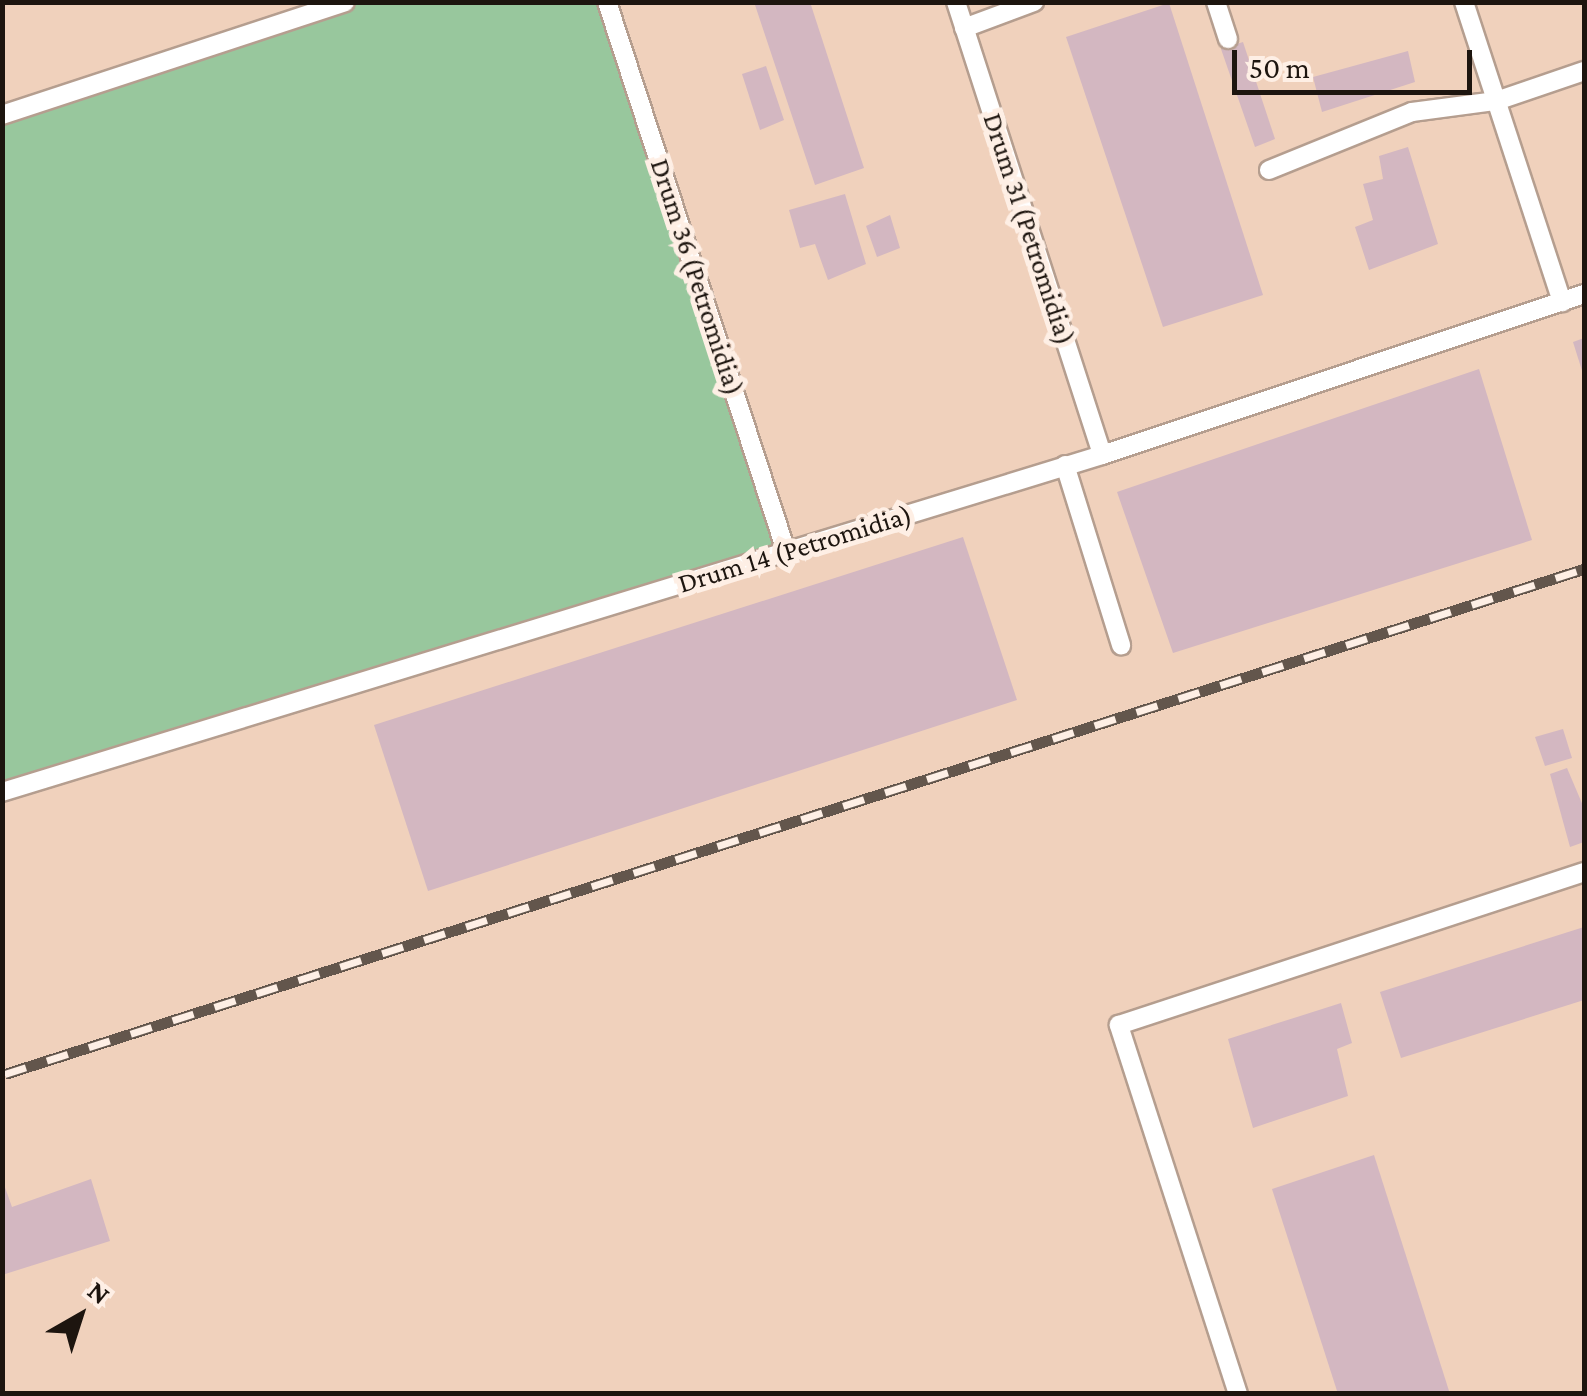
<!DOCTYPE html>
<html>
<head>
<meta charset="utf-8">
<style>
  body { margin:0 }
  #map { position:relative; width:1587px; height:1396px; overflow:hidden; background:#f8e0cf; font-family:"Crimson Pro",serif }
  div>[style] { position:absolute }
  .built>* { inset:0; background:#f0d1bc }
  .green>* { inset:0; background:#98c79d }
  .building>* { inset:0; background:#d3b7c1 }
  .roads { filter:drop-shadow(2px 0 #b59e8f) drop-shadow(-2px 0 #b59e8f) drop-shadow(0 2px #b59e8f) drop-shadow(0 -2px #b59e8f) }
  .lane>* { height:18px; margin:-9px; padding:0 9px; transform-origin:9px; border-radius:9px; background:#fff }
  .rail>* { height:11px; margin-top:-5.5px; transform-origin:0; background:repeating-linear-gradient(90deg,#feefe5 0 22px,#63564c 0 44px); box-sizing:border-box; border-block:2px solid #63564c }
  span { translate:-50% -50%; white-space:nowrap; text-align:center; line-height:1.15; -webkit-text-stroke:10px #feefe5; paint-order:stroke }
  .street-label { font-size:28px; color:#1d150f }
  .frame { position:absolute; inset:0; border:5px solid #1d150f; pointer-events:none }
  .north { position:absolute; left:30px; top:1266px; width:100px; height:100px; -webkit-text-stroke:8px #feefe5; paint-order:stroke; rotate:39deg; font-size:28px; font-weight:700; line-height:40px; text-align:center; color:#1d150f }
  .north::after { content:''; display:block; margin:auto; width:35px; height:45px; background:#1d150f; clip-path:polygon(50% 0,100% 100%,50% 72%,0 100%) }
  .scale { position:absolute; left:1232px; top:50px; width:240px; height:45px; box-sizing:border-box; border:5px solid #1d150f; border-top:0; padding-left:12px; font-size:30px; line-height:35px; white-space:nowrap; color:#1d150f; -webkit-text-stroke:8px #feefe5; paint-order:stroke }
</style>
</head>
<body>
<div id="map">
  <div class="built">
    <div style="clip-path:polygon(3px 3px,1584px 3px,1584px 1393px,3px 1394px)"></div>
  </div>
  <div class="green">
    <div style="clip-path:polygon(345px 3px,607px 3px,786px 551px,3px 792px,2px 115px)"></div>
  </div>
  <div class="building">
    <div style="clip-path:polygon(754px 2px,810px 2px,864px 168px,815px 185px)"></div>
    <div style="clip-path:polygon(1169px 3px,1263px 295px,1163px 327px,1066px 37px)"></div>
    <div style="clip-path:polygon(1243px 42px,1275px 139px,1255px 147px,1221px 49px)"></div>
    <div style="clip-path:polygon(1408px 51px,1415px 82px,1322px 112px,1313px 77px)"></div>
    <div style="clip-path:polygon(766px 66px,784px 120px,760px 130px,742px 74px)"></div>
    <div style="clip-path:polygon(1408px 147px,1438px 244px,1369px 270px,1355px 227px,1373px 220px,1363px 184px,1383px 179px,1379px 156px)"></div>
    <div style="clip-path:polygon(845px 194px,866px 264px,828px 280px,815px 244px,800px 248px,789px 210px)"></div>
    <div style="clip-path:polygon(890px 215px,900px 248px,877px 257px,866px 226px)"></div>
    <div style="clip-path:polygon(1584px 338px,1584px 377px,1573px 342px)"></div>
    <div style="clip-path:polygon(1479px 369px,1532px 540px,1173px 653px,1117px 492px)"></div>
    <div style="clip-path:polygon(963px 537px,1017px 700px,428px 891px,374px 725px)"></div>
    <div style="clip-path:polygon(1563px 729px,1572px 758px,1545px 766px,1535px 737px)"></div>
    <div style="clip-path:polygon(1567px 768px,1584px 808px,1584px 842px,1570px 847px,1550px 774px)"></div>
    <div style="clip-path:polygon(1584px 927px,1584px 1000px,1401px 1058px,1380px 992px)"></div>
    <div style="clip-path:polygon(1341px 1003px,1352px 1043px,1337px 1049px,1348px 1096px,1253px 1128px,1228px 1039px)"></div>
    <div style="clip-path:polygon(1374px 1155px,1450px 1394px,1338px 1394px,1272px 1189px)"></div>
    <div style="clip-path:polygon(2px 1179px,12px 1207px,91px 1179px,110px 1241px,2px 1275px)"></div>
  </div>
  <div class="roads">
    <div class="lane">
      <div style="left:607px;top:2px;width:577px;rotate:71.94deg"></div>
      <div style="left:956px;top:2px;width:476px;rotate:72.1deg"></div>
      <div style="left:1216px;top:2px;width:39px;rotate:72deg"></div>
      <div style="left:1464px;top:2px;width:316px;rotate:71.9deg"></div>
      <div style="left:964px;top:28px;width:75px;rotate:-20.4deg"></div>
      <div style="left:2px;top:115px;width:361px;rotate:-18.2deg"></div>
      <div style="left:1269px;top:170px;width:154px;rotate:-22.1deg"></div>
      <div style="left:1412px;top:112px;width:85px;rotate:-7.5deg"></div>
      <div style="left:1496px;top:101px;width:93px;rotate:-18.8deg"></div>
      <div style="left:1065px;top:465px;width:189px;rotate:72.7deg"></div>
      <div style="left:2px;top:792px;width:1150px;rotate:-17.03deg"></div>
      <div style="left:1102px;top:455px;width:508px;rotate:-18.47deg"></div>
      <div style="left:1238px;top:1394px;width:388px;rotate:-107.9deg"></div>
      <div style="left:1119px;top:1025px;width:490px;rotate:-18.2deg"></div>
    </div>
  </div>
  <div class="rail">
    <div style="left:5px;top:1074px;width:1658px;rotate:-17.74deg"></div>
  </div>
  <div class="street-label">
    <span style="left:1029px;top:229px;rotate:72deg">Drum 31 (Petromidia)</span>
    <span style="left:697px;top:277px;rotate:72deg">Drum 36 (Petromidia)</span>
    <span style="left:795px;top:549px;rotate:-17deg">Drum 14 (Petromidia)</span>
  </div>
  <div class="frame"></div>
  <div class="north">N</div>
  <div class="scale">50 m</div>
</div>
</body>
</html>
